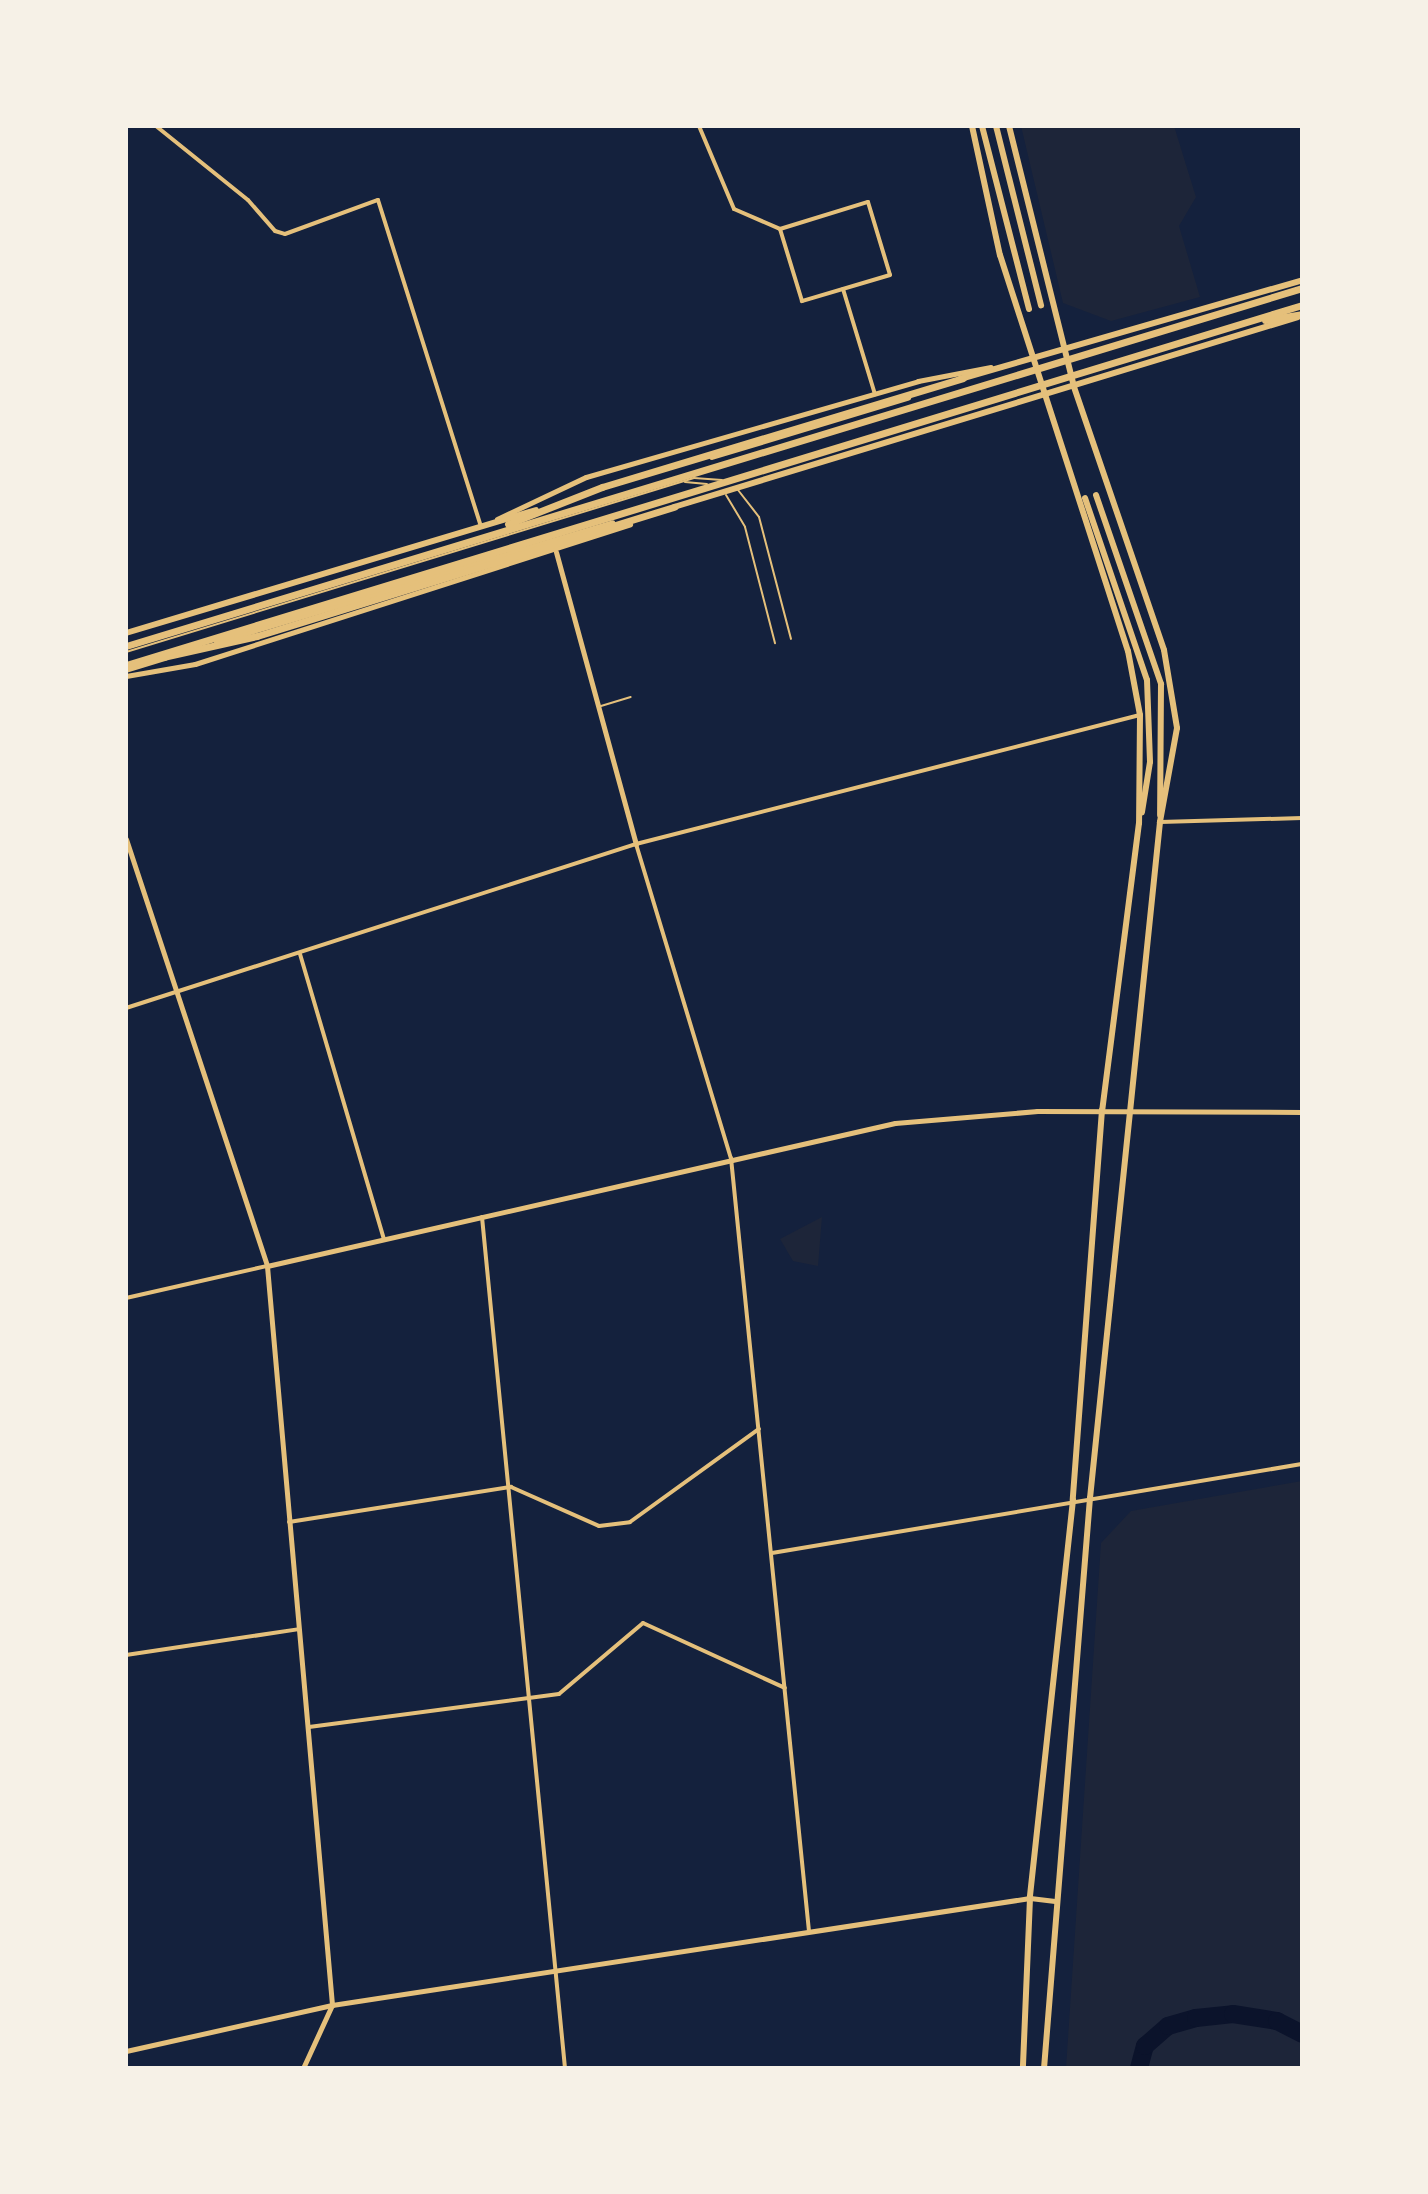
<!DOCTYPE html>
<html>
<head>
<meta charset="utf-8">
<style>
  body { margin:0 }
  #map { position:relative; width:1428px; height:2194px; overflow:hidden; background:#14213d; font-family:Barlow,sans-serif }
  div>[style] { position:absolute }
  .green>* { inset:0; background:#1d2539 }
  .river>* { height:18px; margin:-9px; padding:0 9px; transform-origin:9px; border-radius:9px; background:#0b132b }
  .service>* { height:2px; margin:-1px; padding:0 1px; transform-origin:1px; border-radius:1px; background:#e5c07b }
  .minor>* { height:4px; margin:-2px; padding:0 2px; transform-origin:2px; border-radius:2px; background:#e5c07b }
  .tertiary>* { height:5px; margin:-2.5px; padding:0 2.5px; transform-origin:2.5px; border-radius:2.5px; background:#e5c07b }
  .primary>* { height:6px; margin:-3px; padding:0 3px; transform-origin:3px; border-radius:3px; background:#e5c07b }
  .trunk>* { height:7px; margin:-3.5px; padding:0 3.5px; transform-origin:3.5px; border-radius:3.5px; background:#e5c07b }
  span { translate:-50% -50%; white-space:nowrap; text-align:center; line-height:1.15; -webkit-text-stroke:7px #f6f1e7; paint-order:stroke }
  .frame { position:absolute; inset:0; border:128px solid #f6f1e7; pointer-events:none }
</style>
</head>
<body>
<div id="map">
  <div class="green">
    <div style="clip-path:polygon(1021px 126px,1174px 126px,1196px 197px,1179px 226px,1200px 297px,1111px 321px,1063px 303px)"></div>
    <div style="clip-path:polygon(822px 1217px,818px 1266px,793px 1261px,780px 1239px)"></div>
    <div style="clip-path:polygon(1302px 1481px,1302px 2068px,1066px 2068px,1101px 1543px,1131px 1511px)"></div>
  </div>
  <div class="river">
    <div style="left:1139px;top:2068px;width:23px;rotate:-75deg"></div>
    <div style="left:1145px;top:2046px;width:30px;rotate:-41deg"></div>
    <div style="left:1168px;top:2026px;width:29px;rotate:-16deg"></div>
    <div style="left:1196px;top:2018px;width:37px;rotate:-6deg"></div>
    <div style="left:1233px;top:2014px;width:45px;rotate:9deg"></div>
    <div style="left:1277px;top:2021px;width:28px;rotate:27deg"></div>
  </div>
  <div class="service">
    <div style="left:685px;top:482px;width:22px;rotate:5deg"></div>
    <div style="left:738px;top:490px;width:34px;rotate:52deg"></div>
    <div style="left:759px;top:517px;width:126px;rotate:75.3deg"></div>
    <div style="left:726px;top:495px;width:37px;rotate:59deg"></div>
    <div style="left:745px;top:527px;width:120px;rotate:75.5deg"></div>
    <div style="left:126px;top:652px;width:594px;rotate:-17.03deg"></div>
    <div style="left:694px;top:478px;width:28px;rotate:4deg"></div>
    <div style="left:601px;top:706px;width:31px;rotate:-17deg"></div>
  </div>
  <div class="minor">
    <div style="left:156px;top:126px;width:118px;rotate:38.8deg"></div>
    <div style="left:248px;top:200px;width:41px;rotate:48.9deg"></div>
    <div style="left:275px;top:231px;width:10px;rotate:17deg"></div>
    <div style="left:285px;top:234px;width:99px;rotate:-20.1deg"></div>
    <div style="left:378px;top:200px;width:342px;rotate:72.5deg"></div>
    <div style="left:699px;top:126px;width:90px;rotate:67.1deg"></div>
    <div style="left:734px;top:209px;width:50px;rotate:23.5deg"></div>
    <div style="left:868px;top:202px;width:76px;rotate:73.2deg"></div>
    <div style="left:890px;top:275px;width:92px;rotate:163.5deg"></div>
    <div style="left:802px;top:301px;width:75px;rotate:-107deg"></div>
    <div style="left:780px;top:229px;width:92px;rotate:-17.1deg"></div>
    <div style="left:843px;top:289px;width:110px;rotate:73.1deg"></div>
    <div style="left:1160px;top:822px;width:142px;rotate:-1.6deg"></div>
    <div style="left:636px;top:844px;width:328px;rotate:73.2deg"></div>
    <div style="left:731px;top:1158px;width:777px;rotate:84.24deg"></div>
    <div style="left:300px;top:954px;width:298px;rotate:73.6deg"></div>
    <div style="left:126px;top:1008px;width:536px;rotate:-17.83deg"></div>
    <div style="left:636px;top:844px;width:520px;rotate:-14.36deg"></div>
    <div style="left:482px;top:1217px;width:855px;rotate:84.43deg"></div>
    <div style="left:126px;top:1298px;width:145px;rotate:-12.8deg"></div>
    <div style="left:289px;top:1522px;width:225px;rotate:-9deg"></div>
    <div style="left:511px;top:1487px;width:96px;rotate:23.9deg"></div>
    <div style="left:599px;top:1526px;width:31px;rotate:-7deg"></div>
    <div style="left:630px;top:1522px;width:159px;rotate:-35.8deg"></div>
    <div style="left:772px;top:1553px;width:537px;rotate:-9.53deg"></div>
    <div style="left:126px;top:1655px;width:175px;rotate:-8.5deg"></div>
    <div style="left:309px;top:1727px;width:252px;rotate:-7.5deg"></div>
    <div style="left:559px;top:1694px;width:110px;rotate:-40.2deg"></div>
    <div style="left:643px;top:1623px;width:156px;rotate:24.6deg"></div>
  </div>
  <div class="tertiary">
    <div style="left:497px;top:519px;width:98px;rotate:-25.3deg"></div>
    <div style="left:586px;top:477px;width:346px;rotate:-16.1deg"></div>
    <div style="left:918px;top:381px;width:74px;rotate:-10.9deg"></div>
    <div style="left:556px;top:552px;width:303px;rotate:74.7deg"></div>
    <div style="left:126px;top:676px;width:70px;rotate:-9.9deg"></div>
    <div style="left:195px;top:664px;width:457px;rotate:-17.8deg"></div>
    <div style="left:126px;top:839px;width:450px;rotate:71.7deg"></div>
    <div style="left:267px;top:1266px;width:742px;rotate:84.97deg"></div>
    <div style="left:332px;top:2005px;width:69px;rotate:114.7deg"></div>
    <div style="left:267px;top:1266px;width:644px;rotate:-12.83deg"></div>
    <div style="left:895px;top:1123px;width:143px;rotate:-4.8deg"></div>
    <div style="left:1037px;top:1111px;width:265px;rotate:0.2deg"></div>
    <div style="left:126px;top:2051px;width:211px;rotate:-12.6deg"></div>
    <div style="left:332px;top:2005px;width:706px;rotate:-8.72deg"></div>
    <div style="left:1030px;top:1898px;width:25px;rotate:7deg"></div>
  </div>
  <div class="primary">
    <div style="left:972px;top:126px;width:132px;rotate:77.8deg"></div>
    <div style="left:1000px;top:255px;width:416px;rotate:72.1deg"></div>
    <div style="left:1128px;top:651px;width:65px;rotate:79.4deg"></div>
    <div style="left:1140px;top:715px;width:108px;rotate:90.5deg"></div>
    <div style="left:1139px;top:823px;width:289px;rotate:97.3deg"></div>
    <div style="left:1102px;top:1110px;width:391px;rotate:94.3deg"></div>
    <div style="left:1073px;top:1500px;width:400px;rotate:96.2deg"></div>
    <div style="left:1030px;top:1898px;width:170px;rotate:92.4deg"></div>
    <div style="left:982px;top:126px;width:189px;rotate:75.6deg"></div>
    <div style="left:996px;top:126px;width:185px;rotate:75.9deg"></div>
    <div style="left:1009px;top:126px;width:269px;rotate:76deg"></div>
    <div style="left:1074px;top:387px;width:278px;rotate:71.1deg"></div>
    <div style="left:1164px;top:650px;width:79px;rotate:80.5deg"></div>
    <div style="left:1177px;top:728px;width:96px;rotate:100.3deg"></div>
    <div style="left:1160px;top:822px;width:680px;rotate:95.91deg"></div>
    <div style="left:1090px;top:1498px;width:572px;rotate:94.61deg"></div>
    <div style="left:960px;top:379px;width:356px;rotate:-16.1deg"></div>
    <div style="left:712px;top:457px;width:205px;rotate:-16.8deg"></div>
    <div style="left:1096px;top:495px;width:200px;rotate:71deg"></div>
    <div style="left:1161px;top:684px;width:131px;rotate:90.4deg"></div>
    <div style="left:1085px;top:498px;width:192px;rotate:71.2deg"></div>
    <div style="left:1147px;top:680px;width:82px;rotate:87.9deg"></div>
    <div style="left:1150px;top:762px;width:51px;rotate:99.1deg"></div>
    <div style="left:674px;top:507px;width:652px;rotate:-16.93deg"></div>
    <div style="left:126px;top:633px;width:428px;rotate:-16.7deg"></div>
    <div style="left:217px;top:642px;width:413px;rotate:-16.7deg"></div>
    <div style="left:126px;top:670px;width:41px;rotate:-17.1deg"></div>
  </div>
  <div class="trunk">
    <div style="left:1265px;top:320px;width:37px;rotate:-9deg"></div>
    <div style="left:508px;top:524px;width:101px;rotate:-21.5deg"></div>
    <div style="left:602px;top:487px;width:377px;rotate:-16.8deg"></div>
    <div style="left:126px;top:646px;width:1229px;rotate:-16.93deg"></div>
    <div style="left:163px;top:657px;width:96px;rotate:-12.6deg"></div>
    <div style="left:257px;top:636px;width:437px;rotate:-17.2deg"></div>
    <div style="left:126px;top:665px;width:1230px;rotate:-17.02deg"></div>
  </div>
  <div class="frame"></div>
</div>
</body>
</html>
